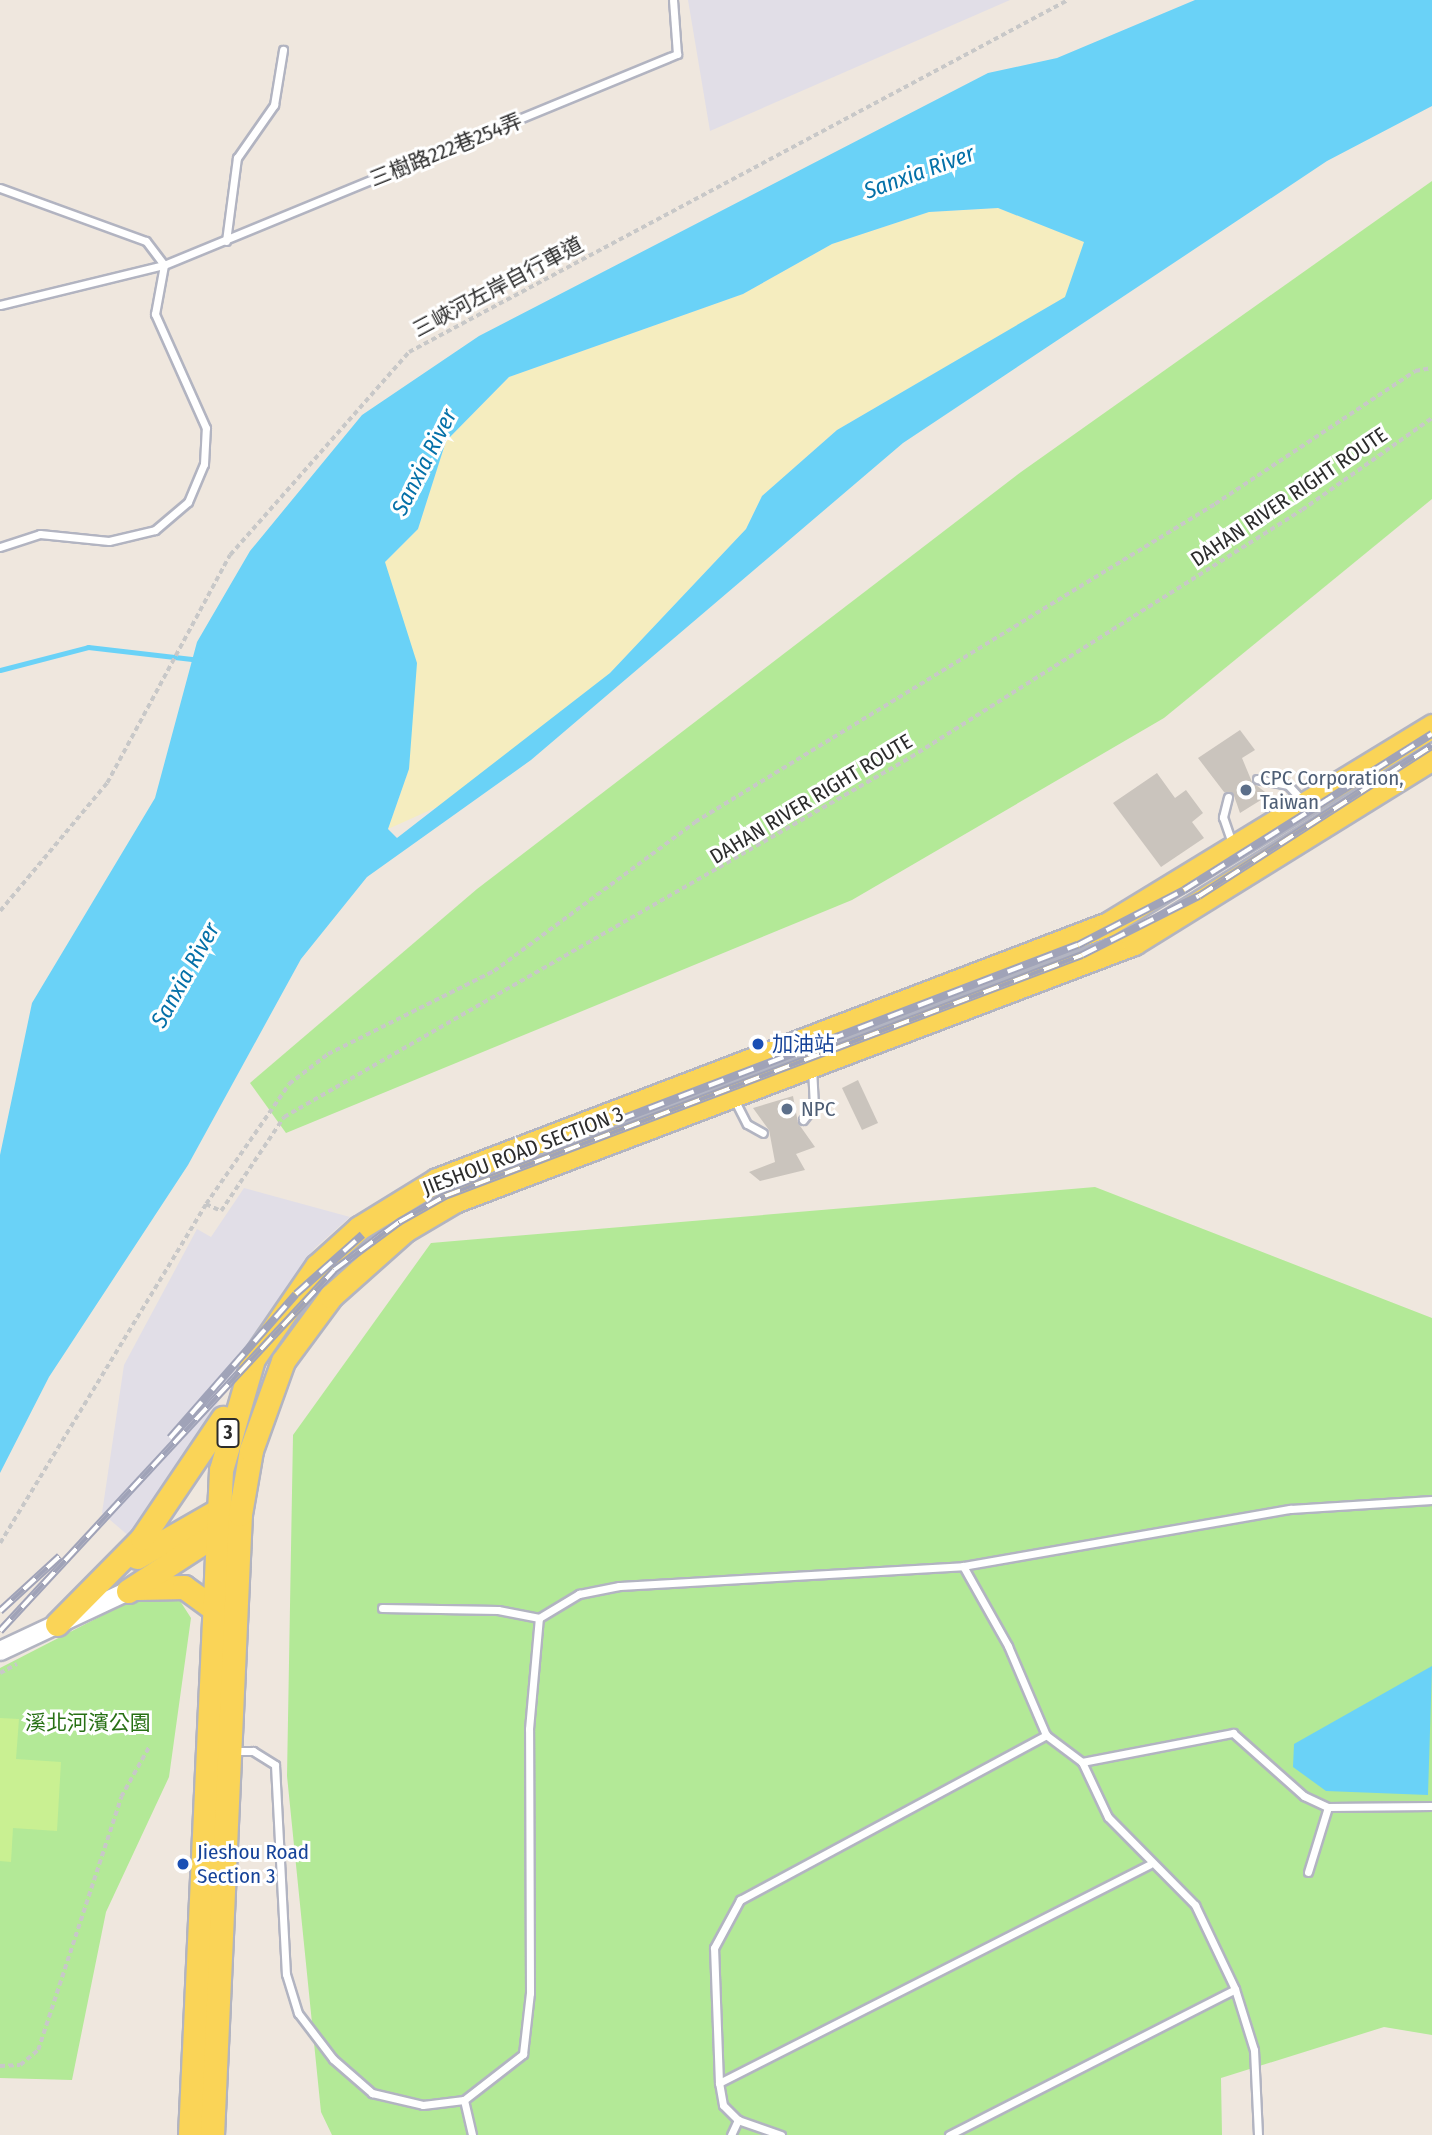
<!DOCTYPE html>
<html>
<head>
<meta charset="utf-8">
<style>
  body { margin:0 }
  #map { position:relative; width:1432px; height:2135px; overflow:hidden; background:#efe7de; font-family:"Fira Sans Condensed","Noto Sans TC",sans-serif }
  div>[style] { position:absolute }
  .industrial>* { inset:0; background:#e1dee7 }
  .green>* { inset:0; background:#b3e997 }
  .sand>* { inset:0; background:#f5edbf }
  .pitch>* { inset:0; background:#c9f092 }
  .water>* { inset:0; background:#6ad2f7 }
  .stream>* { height:5px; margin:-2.5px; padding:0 2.5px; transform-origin:2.5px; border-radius:2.5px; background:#6ad2f7 }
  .building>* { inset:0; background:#cac4bd }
  .path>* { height:3.5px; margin-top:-1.75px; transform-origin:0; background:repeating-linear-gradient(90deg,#c8c8c8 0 5px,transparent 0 8.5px) }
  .roads { filter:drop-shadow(2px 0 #b2b4c1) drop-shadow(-2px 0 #b2b4c1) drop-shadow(0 2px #b2b4c1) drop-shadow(0 -2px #b2b4c1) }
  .service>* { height:7px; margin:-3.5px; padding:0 3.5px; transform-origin:3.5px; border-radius:3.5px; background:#fff }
  .tertiary>* { height:18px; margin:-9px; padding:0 9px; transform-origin:9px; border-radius:9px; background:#fff }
  .primary>* { height:23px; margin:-11.5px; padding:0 11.5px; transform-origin:11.5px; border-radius:11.5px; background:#fad457 }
  .rail>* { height:8px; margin-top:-4px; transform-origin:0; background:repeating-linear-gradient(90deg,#fff 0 16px,#a0a3b8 0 32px); box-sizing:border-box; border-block:2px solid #a0a3b8 }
  .dots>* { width:19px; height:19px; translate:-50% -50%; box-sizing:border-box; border:4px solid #fff; border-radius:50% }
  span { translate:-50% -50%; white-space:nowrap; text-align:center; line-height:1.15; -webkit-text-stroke:6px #fff; paint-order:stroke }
  .shield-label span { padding:2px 5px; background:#fff; border:2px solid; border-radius:5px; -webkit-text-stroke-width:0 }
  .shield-label { font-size:19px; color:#2c2c2c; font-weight:700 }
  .street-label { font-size:21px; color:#2c2c2c }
  .service-label { font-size:21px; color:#4e5e75 }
  .left { translate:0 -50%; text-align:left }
  .transit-label { font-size:21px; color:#164399 }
  .park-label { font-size:21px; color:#287015 }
  .water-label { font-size:23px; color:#0470a8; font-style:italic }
</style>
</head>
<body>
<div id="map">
  <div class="industrial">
    <div style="clip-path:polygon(688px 0,1010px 0,710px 131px)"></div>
    <div style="clip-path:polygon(244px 1188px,350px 1217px,315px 1248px,259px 1326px,175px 1483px,130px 1537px,102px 1513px,124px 1365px,197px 1229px,211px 1237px)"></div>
  </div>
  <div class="green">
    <div style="clip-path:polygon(1432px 181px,1432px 499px,1164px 718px,852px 900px,286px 1133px,250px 1083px,477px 889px,1021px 472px)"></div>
    <div style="clip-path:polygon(1095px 1187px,1432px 1318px,1432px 2035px,1384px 2027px,1221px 2078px,1222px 2135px,332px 2135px,321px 2112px,287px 1776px,293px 1435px,431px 1243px)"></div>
    <div style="clip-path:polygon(175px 1593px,191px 1618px,169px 1777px,106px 1912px,72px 2080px,0 2078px,0 1668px,142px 1595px)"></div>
  </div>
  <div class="sand">
    <div style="clip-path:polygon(998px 208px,1085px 242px,1066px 297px,837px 430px,762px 496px,746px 529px,610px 673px,455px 799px,388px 829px,409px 769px,385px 562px,418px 529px,446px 441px,509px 377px,743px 294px,832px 244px,929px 212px)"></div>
  </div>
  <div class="pitch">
    <div style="clip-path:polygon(0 1718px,19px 1719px,16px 1759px,61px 1762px,57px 1831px,13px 1828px,11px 1862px,0 1861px)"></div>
  </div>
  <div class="water">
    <div style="clip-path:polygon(evenodd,1195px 0,1432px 0,1432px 106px,1327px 161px,903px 443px,531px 760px,367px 877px,301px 959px,188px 1165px,49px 1377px,0 1473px,0 1155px,32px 1003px,155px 798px,197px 642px,250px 551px,362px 415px,479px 336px,988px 73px,1057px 58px,1195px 0,998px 208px,1084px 242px,1065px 297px,837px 430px,762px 496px,746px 529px,610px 673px,397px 838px,388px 829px,409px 769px,417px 663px,385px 562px,418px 529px,446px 441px,509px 377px,743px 294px,832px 244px,929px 212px,998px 208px)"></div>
    <div style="clip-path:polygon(1432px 1666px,1428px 1795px,1326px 1791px,1293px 1767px,1294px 1744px)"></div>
  </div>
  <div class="stream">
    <div style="left:0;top:670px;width:91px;rotate:-14.6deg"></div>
    <div style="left:88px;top:647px;width:113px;rotate:6.6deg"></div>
  </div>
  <div class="building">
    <div style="clip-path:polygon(1240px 730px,1255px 750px,1242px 758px,1252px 782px,1269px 795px,1240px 813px,1233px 793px,1224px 792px,1198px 758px)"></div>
    <div style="clip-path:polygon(1157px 773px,1175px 798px,1186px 790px,1203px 813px,1192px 822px,1204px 838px,1161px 867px,1113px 803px)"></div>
    <div style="clip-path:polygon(858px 1080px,878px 1123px,862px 1130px,842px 1088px)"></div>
    <div style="clip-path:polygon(793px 1096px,798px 1123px,815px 1147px,796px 1154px,805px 1170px,760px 1181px,749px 1172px,775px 1162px,769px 1130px,753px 1108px)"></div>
  </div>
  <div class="path">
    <div style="left:0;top:911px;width:167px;rotate:-50.1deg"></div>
    <div style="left:107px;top:783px;width:259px;rotate:-61.7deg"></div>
    <div style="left:230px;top:555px;width:271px;rotate:-48.6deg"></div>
    <div style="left:409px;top:352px;width:747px;rotate:-28.11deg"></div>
    <div style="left:206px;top:1204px;width:146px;rotate:-55.3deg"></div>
    <div style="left:289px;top:1084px;width:49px;rotate:-37.6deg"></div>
    <div style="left:328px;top:1054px;width:186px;rotate:-26.6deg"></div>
    <div style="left:494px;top:971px;width:250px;rotate:-36.5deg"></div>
    <div style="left:695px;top:822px;width:610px;rotate:-31.45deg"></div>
    <div style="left:1215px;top:504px;width:240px;rotate:-33.6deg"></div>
    <div style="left:1415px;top:371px;width:17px;rotate:-10deg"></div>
    <div style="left:0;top:1543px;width:397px;rotate:-58.7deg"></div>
    <div style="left:206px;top:1204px;width:17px;rotate:25deg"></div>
    <div style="left:221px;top:1211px;width:113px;rotate:-56.2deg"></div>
    <div style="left:284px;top:1117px;width:723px;rotate:-29.86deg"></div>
    <div style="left:911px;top:757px;width:462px;rotate:-32.3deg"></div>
    <div style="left:1302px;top:510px;width:159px;rotate:-35.3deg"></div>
    <div style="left:0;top:1673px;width:19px;rotate:-28deg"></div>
    <div style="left:0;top:2066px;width:20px;rotate:-3deg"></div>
    <div style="left:20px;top:2065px;width:23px;rotate:-40deg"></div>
    <div style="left:38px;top:2050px;width:266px;rotate:-71.8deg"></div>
    <div style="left:121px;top:1797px;width:57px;rotate:-60.8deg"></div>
  </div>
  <div class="roads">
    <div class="service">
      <div style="left:0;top:188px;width:155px;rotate:20deg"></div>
      <div style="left:146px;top:241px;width:30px;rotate:53deg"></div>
      <div style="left:226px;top:241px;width:84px;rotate:-82.5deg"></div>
      <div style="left:237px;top:158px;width:65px;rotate:-55.1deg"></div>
      <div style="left:274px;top:105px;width:56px;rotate:-80.7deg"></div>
      <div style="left:0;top:305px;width:169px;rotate:-13.7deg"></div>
      <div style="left:164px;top:265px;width:555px;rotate:-22.36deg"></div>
      <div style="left:677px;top:54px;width:54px;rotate:-94.2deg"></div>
      <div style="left:0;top:547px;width:42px;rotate:-18deg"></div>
      <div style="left:40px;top:534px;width:69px;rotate:5.8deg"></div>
      <div style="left:109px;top:541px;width:47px;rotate:-13.4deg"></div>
      <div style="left:155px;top:530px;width:43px;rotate:-40.3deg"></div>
      <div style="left:188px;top:502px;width:41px;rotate:-67.2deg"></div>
      <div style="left:204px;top:464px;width:36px;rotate:-87deg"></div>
      <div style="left:206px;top:428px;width:125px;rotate:-114.1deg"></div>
      <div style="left:155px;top:314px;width:50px;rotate:-79.6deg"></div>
      <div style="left:1257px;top:779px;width:32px;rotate:11deg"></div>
      <div style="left:1288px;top:785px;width:21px;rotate:47deg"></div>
      <div style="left:1228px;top:797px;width:21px;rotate:104deg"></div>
      <div style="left:1223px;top:817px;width:28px;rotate:71deg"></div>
      <div style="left:734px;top:1099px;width:28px;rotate:63deg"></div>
      <div style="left:747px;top:1124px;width:18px;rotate:29deg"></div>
      <div style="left:803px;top:1120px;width:18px;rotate:-52deg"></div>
      <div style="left:814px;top:1106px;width:37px;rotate:-93deg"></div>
      <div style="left:963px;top:1566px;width:92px;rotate:60.6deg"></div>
      <div style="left:1008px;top:1646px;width:97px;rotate:66.9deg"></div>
      <div style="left:1046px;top:1735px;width:45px;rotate:36.9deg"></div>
      <div style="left:1082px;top:1762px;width:61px;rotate:64.7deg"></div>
      <div style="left:1108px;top:1817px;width:124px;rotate:45.3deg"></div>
      <div style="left:1195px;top:1905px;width:93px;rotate:64.5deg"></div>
      <div style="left:1235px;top:1989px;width:64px;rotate:72.7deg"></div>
      <div style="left:1254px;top:2050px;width:85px;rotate:87.3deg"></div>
      <div style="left:382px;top:1608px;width:116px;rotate:1deg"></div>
      <div style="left:498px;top:1610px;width:42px;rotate:11deg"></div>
      <div style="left:539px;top:1618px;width:47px;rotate:-31deg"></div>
      <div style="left:579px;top:1594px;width:41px;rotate:-11.3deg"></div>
      <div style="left:619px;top:1586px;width:345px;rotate:-3.3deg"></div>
      <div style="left:963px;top:1566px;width:332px;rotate:-9.9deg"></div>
      <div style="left:1290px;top:1509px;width:142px;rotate:-3.6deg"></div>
      <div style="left:233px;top:1751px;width:20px"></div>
      <div style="left:253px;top:1751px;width:26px;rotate:32deg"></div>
      <div style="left:275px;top:1765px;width:209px;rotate:87deg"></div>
      <div style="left:286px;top:1974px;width:41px;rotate:72.9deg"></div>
      <div style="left:298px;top:2013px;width:58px;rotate:52.7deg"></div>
      <div style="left:333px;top:2059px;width:52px;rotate:41.1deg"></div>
      <div style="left:372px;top:2093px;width:52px;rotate:13.2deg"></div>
      <div style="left:423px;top:2105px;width:41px;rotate:-7deg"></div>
      <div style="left:464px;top:2100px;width:75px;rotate:-37.9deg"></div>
      <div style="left:523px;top:2054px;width:61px;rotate:-83.5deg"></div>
      <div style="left:530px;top:1993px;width:264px;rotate:-90.2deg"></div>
      <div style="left:529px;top:1729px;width:111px;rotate:-84.9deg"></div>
      <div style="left:1082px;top:1762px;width:154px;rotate:-10.9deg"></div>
      <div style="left:1233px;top:1733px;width:95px;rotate:41.6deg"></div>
      <div style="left:1304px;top:1796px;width:26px;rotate:25deg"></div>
      <div style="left:1328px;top:1807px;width:104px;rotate:-0.6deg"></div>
      <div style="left:1308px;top:1872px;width:68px;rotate:-72.9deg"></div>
      <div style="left:719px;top:2083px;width:483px;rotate:-26.9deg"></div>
      <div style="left:464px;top:2100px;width:36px;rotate:77deg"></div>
      <div style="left:731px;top:2135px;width:17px;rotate:-65deg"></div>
      <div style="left:781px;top:2135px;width:46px;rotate:-160.8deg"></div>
      <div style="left:738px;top:2120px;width:21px;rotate:-135deg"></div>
      <div style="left:723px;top:2105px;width:22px;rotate:-100deg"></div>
      <div style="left:719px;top:2083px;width:135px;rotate:-92.1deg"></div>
      <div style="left:714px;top:1948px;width:55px;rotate:-61.6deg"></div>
      <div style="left:740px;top:1900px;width:348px;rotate:-28.3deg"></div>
      <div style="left:949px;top:2135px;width:321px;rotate:-27deg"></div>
    </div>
    <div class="tertiary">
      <div style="left:0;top:1651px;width:141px;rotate:-25.1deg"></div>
    </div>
    <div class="primary">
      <div style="left:137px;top:1557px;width:92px;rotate:-29.9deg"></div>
      <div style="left:137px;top:1588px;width:47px;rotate:-1.2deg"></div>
      <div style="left:184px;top:1587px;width:36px;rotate:36deg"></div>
      <div style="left:128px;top:1591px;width:112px;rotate:-33deg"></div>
      <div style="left:57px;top:1624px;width:121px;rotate:-45.3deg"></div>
      <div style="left:142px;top:1538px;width:145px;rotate:-56deg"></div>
      <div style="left:190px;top:2135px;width:666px;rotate:-87.33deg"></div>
      <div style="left:221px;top:1470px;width:116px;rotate:-73.9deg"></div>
      <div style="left:253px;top:1359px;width:113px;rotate:-55.5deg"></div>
      <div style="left:317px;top:1266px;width:57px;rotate:-42.1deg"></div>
      <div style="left:359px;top:1228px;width:92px;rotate:-31.6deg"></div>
      <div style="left:437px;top:1180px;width:718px;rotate:-20.88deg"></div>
      <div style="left:1108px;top:924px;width:380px;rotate:-31.4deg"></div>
      <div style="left:212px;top:2135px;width:622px;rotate:-87.42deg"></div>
      <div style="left:240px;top:1514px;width:65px;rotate:-80.2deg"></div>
      <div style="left:251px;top:1450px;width:95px;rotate:-70.2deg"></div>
      <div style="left:283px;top:1361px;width:81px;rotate:-53.6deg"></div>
      <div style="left:331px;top:1296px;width:99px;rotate:-41.7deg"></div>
      <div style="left:405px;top:1230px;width:57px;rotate:-30.6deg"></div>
      <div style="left:454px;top:1201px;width:727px;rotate:-20.78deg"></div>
      <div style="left:1134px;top:943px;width:351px;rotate:-31.8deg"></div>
    </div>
  </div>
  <div class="rail">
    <div style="left:619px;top:1120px;width:491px;rotate:-20.9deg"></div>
    <div style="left:1078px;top:945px;width:119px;rotate:-27.4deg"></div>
    <div style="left:1184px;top:890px;width:293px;rotate:-32.2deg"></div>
    <div style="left:170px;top:1438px;width:191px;rotate:-48.8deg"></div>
    <div style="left:296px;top:1294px;width:89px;rotate:-41.8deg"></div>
    <div style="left:0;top:1611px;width:81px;rotate:-42.5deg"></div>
    <div style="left:0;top:1631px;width:492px;rotate:-47.2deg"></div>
    <div style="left:334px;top:1270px;width:81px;rotate:-36.4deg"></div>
    <div style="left:399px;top:1222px;width:53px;rotate:-29.5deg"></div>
    <div style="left:445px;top:1196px;width:681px;rotate:-20.72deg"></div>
    <div style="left:1082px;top:955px;width:131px;rotate:-26.8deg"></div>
    <div style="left:1199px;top:896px;width:277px;rotate:-32.8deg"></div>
  </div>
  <div class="dots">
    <div style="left:1246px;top:790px;background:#5c6f8a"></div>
    <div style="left:758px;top:1044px;background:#1a4fb4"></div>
    <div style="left:787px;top:1109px;background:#5c6f8a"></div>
    <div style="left:183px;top:1864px;background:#1a4fb4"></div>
  </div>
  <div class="shield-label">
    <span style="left:228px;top:1433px">3</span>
  </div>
  <div class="street-label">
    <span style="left:446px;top:150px;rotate:-22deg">三樹路222巷254弄</span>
    <span style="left:498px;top:287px;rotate:-28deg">三峽河左岸自行車道</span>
    <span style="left:1289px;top:497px;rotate:-34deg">DAHAN RIVER RIGHT ROUTE</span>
    <span style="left:811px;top:799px;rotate:-31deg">DAHAN RIVER RIGHT ROUTE</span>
    <span style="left:523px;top:1151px;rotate:-21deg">JIESHOU ROAD SECTION 3</span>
  </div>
  <div class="service-label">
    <span class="left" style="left:1260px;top:790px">CPC Corporation,<br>Taiwan</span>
    <span class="left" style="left:801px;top:1109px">NPC</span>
  </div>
  <div class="transit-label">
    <span class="left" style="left:772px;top:1044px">加油站</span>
    <span class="left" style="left:197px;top:1864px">Jieshou Road<br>Section 3</span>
  </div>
  <div class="park-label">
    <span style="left:88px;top:1723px">溪北河濱公園</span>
  </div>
  <div class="water-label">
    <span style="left:919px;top:172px;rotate:-20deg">Sanxia River</span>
    <span style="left:424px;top:462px;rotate:-63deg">Sanxia River</span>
    <span style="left:185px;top:975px;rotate:-61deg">Sanxia River</span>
  </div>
</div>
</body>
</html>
